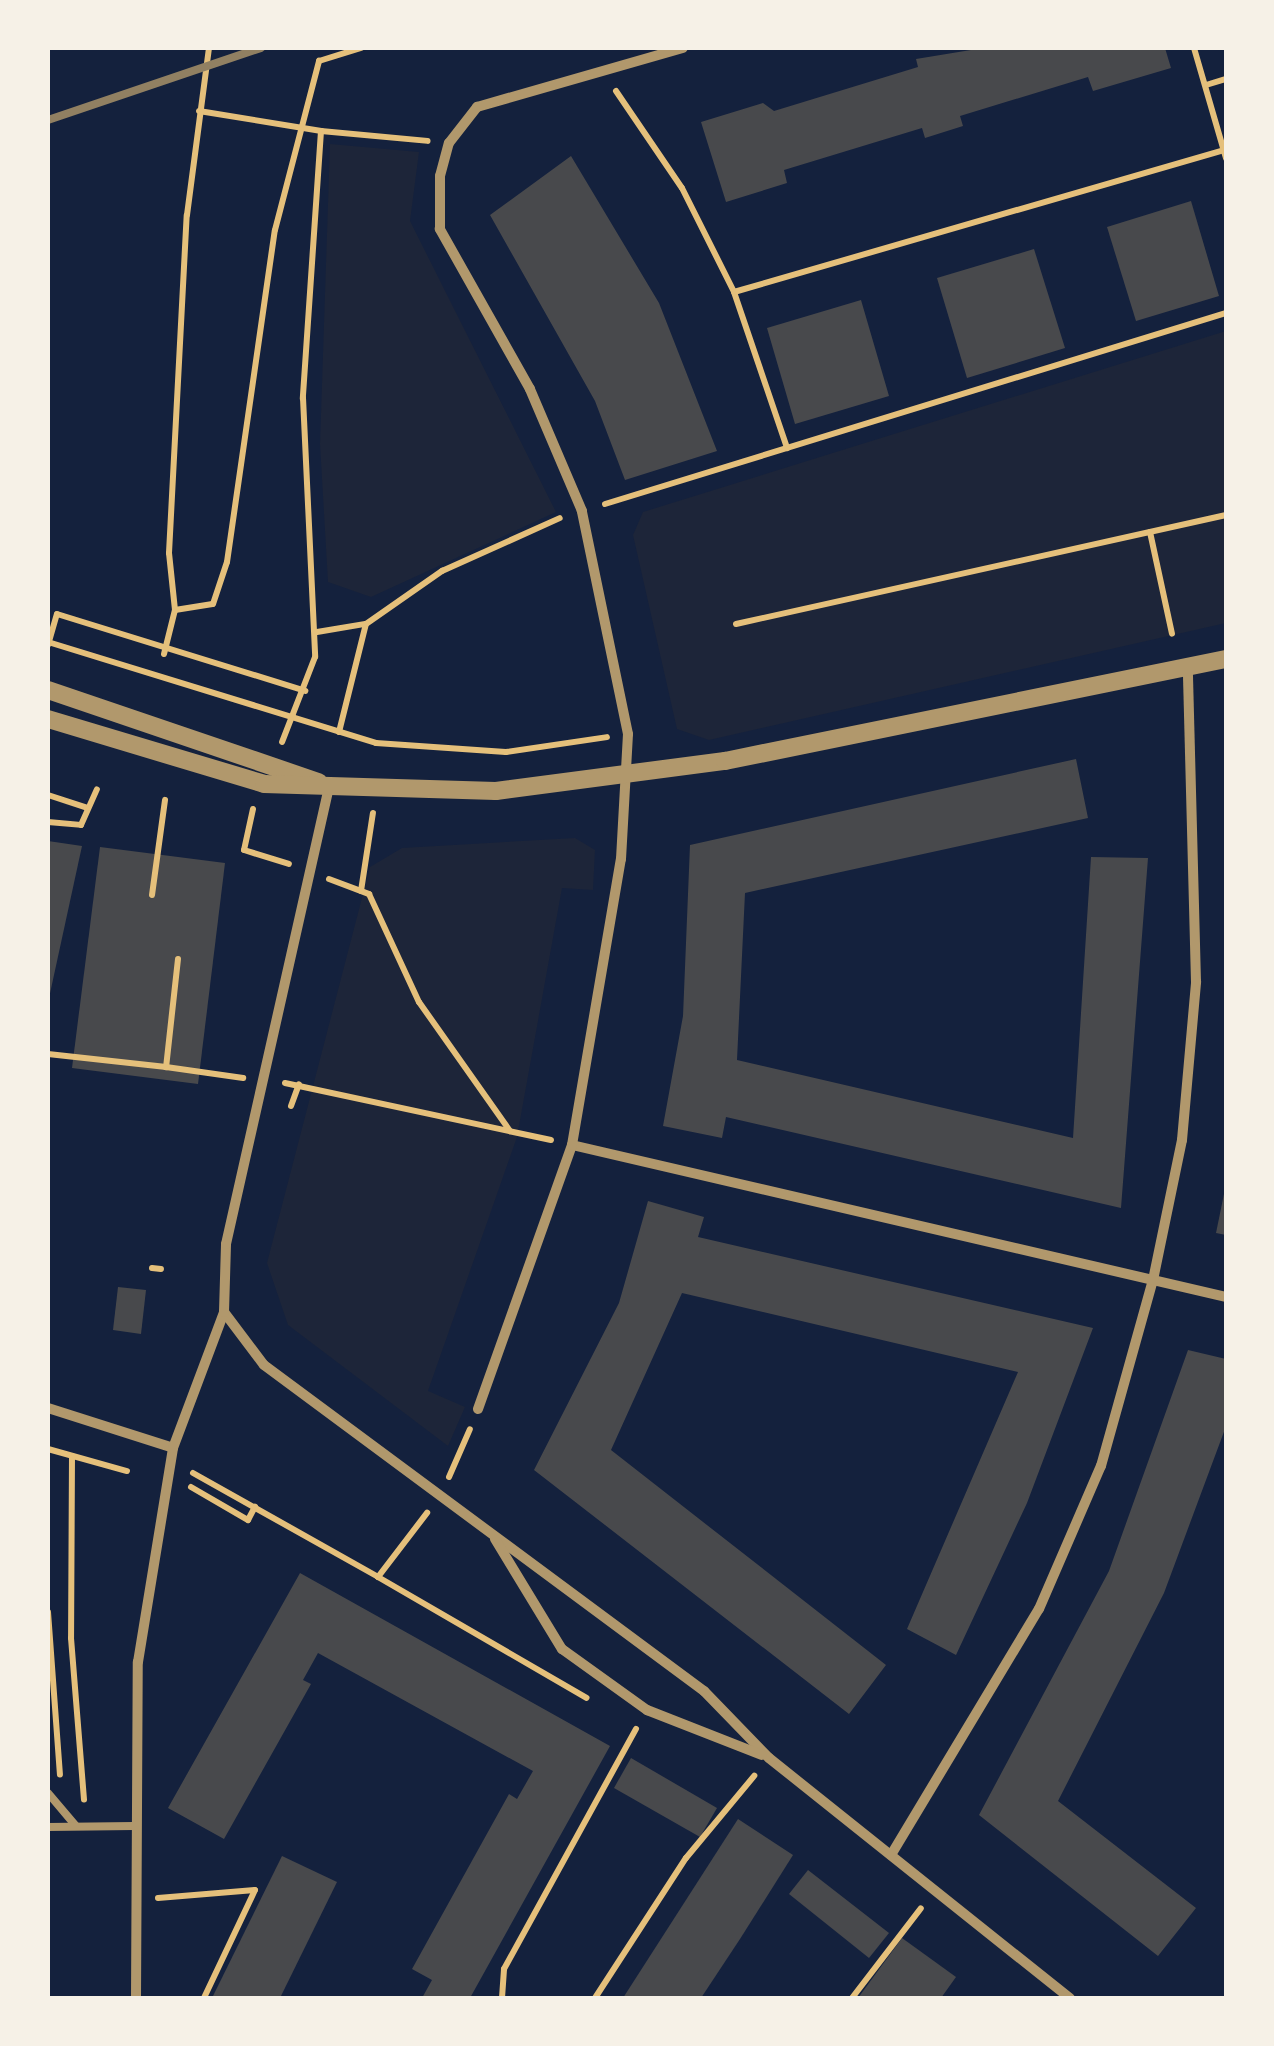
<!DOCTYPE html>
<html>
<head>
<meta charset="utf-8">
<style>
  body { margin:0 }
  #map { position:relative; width:1274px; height:2046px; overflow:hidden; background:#14213d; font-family:Merriweather,serif }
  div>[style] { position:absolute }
  .green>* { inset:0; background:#1d2539 }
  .building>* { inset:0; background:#48494c }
  .path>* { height:6px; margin:-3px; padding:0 3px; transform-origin:3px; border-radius:3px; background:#e5c07b }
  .service>* { height:8px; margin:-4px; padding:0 4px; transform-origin:4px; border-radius:4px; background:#b1986c }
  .minor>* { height:10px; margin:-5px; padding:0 5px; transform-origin:5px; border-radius:5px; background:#b1986c }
  .tertiary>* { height:18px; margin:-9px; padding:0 9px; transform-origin:9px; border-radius:9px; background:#b1986c }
  .rail>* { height:8px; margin:-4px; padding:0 4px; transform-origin:4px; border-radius:4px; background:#918062 }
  span { translate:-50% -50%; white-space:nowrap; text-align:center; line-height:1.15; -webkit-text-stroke:10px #f6f1e7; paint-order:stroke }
  .frame { position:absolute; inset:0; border:50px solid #f6f1e7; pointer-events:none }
</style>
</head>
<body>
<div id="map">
  <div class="green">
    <div style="clip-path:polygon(330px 144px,419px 152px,410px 221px,556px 512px,371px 597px,328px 582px,320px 444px)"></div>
    <div style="clip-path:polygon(1226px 331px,1226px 623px,709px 740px,677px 729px,633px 535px,643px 512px)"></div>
    <div style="clip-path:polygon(575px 838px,595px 850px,593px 890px,562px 888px,517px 1137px,428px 1391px,465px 1407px,448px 1446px,288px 1325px,267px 1263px,370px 867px,402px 848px)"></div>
  </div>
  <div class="building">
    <div style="clip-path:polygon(983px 48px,1165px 48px,1171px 68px,1093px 91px,1088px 77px,960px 116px,963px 126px,925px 138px,922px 128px,784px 170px,787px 183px,726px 202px,701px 122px,763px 103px,774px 111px,918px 67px,916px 59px)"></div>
    <div style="clip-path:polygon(571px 156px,659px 303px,717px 451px,625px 480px,595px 401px,490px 215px)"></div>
    <div style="clip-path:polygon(1191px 201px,1219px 296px,1136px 321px,1107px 227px)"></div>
    <div style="clip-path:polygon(1034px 249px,1065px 348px,967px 378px,937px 278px)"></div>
    <div style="clip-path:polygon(861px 300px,889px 396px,795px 424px,767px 328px)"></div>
    <div style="clip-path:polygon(1076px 759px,1088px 818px,745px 893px,737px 1060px,1073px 1138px,1091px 857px,1148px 858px,1121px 1208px,726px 1117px,722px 1138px,663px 1126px,683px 1016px,690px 845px)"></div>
    <div style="clip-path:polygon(48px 841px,82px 846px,49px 998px,48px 997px)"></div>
    <div style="clip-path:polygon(100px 847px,225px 863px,198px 1084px,72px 1068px)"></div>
    <div style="clip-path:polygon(1225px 1189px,1226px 1189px,1226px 1235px,1216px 1233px)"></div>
    <div style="clip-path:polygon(648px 1201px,704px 1217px,698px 1237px,1093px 1328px,1027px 1503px,956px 1655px,907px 1629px,1018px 1372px,682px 1293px,611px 1450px,886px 1665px,849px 1714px,534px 1470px,619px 1303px)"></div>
    <div style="clip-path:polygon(118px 1287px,146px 1290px,141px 1334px,113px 1330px)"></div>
    <div style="clip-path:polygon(1188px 1350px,1226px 1359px,1225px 1429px,1164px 1593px,1058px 1801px,1196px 1908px,1158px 1956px,979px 1815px,1109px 1571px)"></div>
    <div style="clip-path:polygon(300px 1573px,610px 1746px,470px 1998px,422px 1998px,432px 1980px,412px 1969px,509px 1794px,517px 1799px,533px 1771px,318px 1653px,303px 1680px,311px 1684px,224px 1839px,168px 1808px)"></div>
    <div style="clip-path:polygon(631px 1758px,717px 1808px,700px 1837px,614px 1788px)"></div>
    <div style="clip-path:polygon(738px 1819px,793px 1855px,740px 1939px,701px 1998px,623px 1998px)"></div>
    <div style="clip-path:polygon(282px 1856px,337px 1882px,280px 1998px,212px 1998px)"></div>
    <div style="clip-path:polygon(808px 1870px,889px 1933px,869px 1958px,789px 1894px)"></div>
    <div style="clip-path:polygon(902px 1938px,956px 1977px,941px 1998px,858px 1998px)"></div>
  </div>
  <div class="path">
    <div style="left:1194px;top:48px;width:115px;rotate:73.8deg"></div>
    <div style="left:1206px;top:85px;width:21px;rotate:-17deg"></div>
    <div style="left:616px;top:91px;width:117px;rotate:55.8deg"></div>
    <div style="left:682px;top:188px;width:116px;rotate:63.4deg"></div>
    <div style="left:734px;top:292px;width:165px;rotate:71.2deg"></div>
    <div style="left:199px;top:111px;width:124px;rotate:9.3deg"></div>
    <div style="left:321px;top:131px;width:268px;rotate:93.9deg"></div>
    <div style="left:303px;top:398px;width:259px;rotate:87.3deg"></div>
    <div style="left:315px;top:657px;width:91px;rotate:111.2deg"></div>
    <div style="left:321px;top:131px;width:107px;rotate:5.3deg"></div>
    <div style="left:734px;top:292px;width:510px;rotate:-16.16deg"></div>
    <div style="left:605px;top:504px;width:650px;rotate:-17.1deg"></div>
    <div style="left:1150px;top:532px;width:104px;rotate:77.8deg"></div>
    <div style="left:175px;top:610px;width:38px;rotate:-9deg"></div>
    <div style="left:213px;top:604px;width:44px;rotate:-71.6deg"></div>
    <div style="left:227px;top:562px;width:335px;rotate:-81.8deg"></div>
    <div style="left:275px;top:230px;width:175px;rotate:-75.4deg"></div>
    <div style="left:319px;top:61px;width:44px;rotate:-17.2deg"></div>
    <div style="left:736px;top:624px;width:502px;rotate:-12.54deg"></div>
    <div style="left:317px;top:632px;width:49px;rotate:-9.5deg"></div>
    <div style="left:48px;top:642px;width:343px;rotate:17.1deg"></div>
    <div style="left:376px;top:743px;width:130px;rotate:4deg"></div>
    <div style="left:506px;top:752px;width:102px;rotate:-8.4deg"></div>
    <div style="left:48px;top:645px;width:32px;rotate:-74deg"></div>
    <div style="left:57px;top:614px;width:260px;rotate:17.2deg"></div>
    <div style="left:164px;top:654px;width:45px;rotate:-76deg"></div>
    <div style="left:175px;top:610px;width:57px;rotate:-96deg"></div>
    <div style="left:169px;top:553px;width:338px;rotate:-87deg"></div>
    <div style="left:187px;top:215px;width:168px;rotate:-82.5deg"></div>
    <div style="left:339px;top:732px;width:111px;rotate:-76deg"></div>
    <div style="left:366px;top:624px;width:93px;rotate:-34.9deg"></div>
    <div style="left:442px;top:571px;width:129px;rotate:-24.2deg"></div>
    <div style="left:48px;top:795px;width:39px;rotate:18deg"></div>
    <div style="left:253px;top:809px;width:42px;rotate:102.4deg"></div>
    <div style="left:244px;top:850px;width:47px;rotate:17.3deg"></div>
    <div style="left:48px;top:822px;width:33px;rotate:5deg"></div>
    <div style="left:81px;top:825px;width:39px;rotate:-66deg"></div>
    <div style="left:329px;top:879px;width:43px;rotate:20.6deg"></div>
    <div style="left:369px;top:894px;width:119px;rotate:65.2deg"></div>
    <div style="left:419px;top:1002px;width:158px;rotate:54.8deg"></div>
    <div style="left:361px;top:891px;width:79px;rotate:-81.3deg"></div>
    <div style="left:152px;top:895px;width:96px;rotate:-82.2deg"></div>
    <div style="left:178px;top:959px;width:109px;rotate:96.3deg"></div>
    <div style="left:166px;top:1067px;width:78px;rotate:8.1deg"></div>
    <div style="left:48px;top:1054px;width:119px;rotate:6.3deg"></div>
    <div style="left:285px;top:1083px;width:272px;rotate:12.1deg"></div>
    <div style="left:291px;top:1106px;width:23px;rotate:-70deg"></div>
    <div style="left:152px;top:1268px;width:9px;rotate:6deg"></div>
    <div style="left:48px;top:1449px;width:82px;rotate:15.6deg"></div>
    <div style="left:72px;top:1456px;width:182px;rotate:90.3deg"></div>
    <div style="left:71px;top:1638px;width:162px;rotate:85.4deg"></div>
    <div style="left:193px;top:1473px;width:212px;rotate:29.3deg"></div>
    <div style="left:378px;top:1577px;width:81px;rotate:-52.6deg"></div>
    <div style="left:449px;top:1477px;width:52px;rotate:-66.4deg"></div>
    <div style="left:191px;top:1487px;width:66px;rotate:30.1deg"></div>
    <div style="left:248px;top:1520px;width:15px;rotate:-62deg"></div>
    <div style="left:378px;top:1577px;width:241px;rotate:30.1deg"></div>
    <div style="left:48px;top:1612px;width:163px;rotate:85.8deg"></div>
    <div style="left:158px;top:1898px;width:97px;rotate:-4.7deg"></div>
    <div style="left:255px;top:1890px;width:119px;rotate:115.3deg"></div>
    <div style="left:502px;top:1998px;width:29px;rotate:-86deg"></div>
    <div style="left:504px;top:1969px;width:274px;rotate:-61.2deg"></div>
    <div style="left:595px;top:1998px;width:167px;rotate:-57deg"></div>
    <div style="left:686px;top:1858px;width:107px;rotate:-50.3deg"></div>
    <div style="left:852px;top:1998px;width:113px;rotate:-52.5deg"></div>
  </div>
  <div class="service">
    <div style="left:48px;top:1793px;width:43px;rotate:49.7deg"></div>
    <div style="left:48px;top:1827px;width:86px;rotate:-0.7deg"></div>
  </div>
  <div class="minor">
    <div style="left:572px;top:1145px;width:671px;rotate:13.08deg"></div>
    <div style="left:224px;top:1312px;width:66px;rotate:53deg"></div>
    <div style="left:264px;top:1365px;width:548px;rotate:36.54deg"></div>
    <div style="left:704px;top:1691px;width:93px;rotate:45.9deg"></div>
    <div style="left:769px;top:1758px;width:385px;rotate:38.6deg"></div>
    <div style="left:48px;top:1408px;width:131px;rotate:17.7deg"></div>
    <div style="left:478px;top:1409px;width:280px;rotate:-70.4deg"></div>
    <div style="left:572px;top:1145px;width:290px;rotate:-80.3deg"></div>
    <div style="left:621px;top:859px;width:125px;rotate:-86.8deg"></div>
    <div style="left:628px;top:734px;width:228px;rotate:-101.7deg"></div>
    <div style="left:582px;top:511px;width:133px;rotate:-113.1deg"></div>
    <div style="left:530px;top:389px;width:184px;rotate:-119.4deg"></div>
    <div style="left:440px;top:229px;width:53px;rotate:-90deg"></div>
    <div style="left:440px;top:176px;width:34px;rotate:-75deg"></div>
    <div style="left:449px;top:143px;width:46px;rotate:-52.1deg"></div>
    <div style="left:477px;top:107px;width:214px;rotate:-16deg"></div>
    <div style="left:495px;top:1539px;width:129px;rotate:58.7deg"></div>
    <div style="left:562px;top:1649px;width:105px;rotate:35.7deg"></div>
    <div style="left:647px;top:1710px;width:123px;rotate:21.4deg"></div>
    <div style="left:891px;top:1855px;width:287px;rotate:-59deg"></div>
    <div style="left:1039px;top:1609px;width:156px;rotate:-66.6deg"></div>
    <div style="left:1101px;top:1466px;width:193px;rotate:-74.4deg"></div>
    <div style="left:1153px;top:1280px;width:143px;rotate:-78.3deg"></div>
    <div style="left:1182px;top:1140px;width:159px;rotate:-84.9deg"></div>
    <div style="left:1196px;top:982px;width:314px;rotate:-91.5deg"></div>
    <div style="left:136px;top:1998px;width:336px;rotate:-89.7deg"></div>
    <div style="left:138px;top:1662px;width:217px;rotate:-80.7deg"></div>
    <div style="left:173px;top:1448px;width:145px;rotate:-69.4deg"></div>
    <div style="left:224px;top:1312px;width:68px;rotate:-88.3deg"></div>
    <div style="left:226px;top:1244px;width:469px;rotate:-77.3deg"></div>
  </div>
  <div class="tertiary">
    <div style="left:48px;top:690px;width:286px;rotate:18.8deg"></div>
    <div style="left:48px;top:719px;width:226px;rotate:16.7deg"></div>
    <div style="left:264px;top:784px;width:232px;rotate:1.7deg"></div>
    <div style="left:496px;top:791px;width:231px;rotate:-7.5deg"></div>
    <div style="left:725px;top:761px;width:511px;rotate:-11.51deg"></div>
  </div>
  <div class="rail">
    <div style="left:48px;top:120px;width:225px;rotate:-18.7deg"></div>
  </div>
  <div class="frame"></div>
</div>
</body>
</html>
